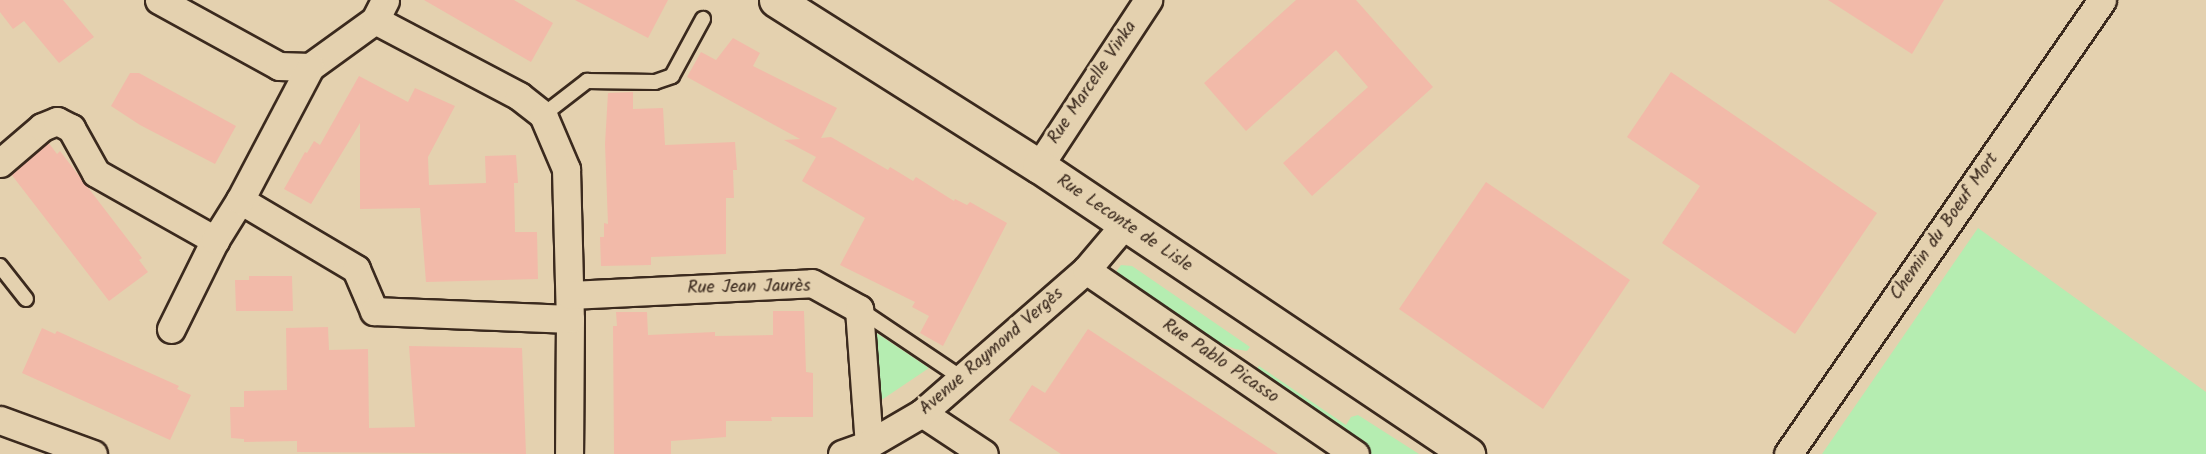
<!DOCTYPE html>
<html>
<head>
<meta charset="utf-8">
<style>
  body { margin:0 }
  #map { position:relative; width:2206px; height:454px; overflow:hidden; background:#e4d1af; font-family:Kalam,sans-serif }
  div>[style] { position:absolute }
  .green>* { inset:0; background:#b5edb1 }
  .building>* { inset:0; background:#f2baa9 }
  .roads { filter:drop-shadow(2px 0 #3b2a1e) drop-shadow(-2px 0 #3b2a1e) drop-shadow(0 2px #3b2a1e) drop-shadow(0 -2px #3b2a1e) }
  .lane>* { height:14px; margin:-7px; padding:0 7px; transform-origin:7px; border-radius:7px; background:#e4d1af }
  .street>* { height:27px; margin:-13.5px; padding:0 13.5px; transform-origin:13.5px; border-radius:13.5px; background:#e4d1af }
  .primary>* { height:33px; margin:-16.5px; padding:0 16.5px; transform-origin:16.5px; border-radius:16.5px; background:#e4d1af }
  span { translate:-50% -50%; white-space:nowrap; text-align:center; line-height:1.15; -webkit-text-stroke:6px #e4d1af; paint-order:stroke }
  .street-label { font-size:18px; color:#3b2a1e }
</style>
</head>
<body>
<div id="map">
  <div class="green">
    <div style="clip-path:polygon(1978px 228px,2206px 392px,2206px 454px,1822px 454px)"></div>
    <div style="clip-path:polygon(1121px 265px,1132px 266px,1250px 347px,1247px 351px,1235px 349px,1179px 327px,1111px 279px)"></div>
    <div style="clip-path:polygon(872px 330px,929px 368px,877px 403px)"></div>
    <div style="clip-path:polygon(1259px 366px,1346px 425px,1351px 417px,1358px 415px,1419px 454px,1370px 454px,1252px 375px)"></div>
  </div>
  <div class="building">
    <div style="clip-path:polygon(0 0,63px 0,94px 37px,59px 63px,24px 21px,13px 29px,0 12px)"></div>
    <div style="clip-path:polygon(424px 0,514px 0,553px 23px,531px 62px)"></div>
    <div style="clip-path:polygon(575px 0,668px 0,648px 38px)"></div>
    <div style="clip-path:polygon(1296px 0,1356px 0,1433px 87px,1312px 196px,1283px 163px,1368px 87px,1336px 50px,1246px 131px,1204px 83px)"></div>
    <div style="clip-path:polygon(1828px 0,1944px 0,1912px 54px)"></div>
    <div style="clip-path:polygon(733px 38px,760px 53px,753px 66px,837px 108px,821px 138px,831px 137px,888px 170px,890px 167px,913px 181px,916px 177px,954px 201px,955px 199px,967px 205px,970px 202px,1007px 223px,943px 346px,920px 333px,929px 316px,912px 307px,915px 302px,840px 265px,865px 218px,802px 181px,816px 157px,784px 140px,800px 139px,687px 77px,701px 52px,716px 60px)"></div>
    <div style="clip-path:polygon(1671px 72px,1877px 213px,1795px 334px,1662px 243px,1700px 186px,1627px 137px)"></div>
    <div style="clip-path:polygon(130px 73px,139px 73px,236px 126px,215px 164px,140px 125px,111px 106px)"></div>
    <div style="clip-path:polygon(359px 76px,408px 102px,415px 88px,455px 106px,428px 157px,429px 185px,486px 183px,485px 156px,516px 155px,518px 183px,514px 183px,515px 232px,537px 232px,538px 279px,426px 282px,420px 208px,360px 209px,360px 123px,311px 204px,284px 189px,305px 152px,307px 153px,314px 141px,320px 145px)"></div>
    <div style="clip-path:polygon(633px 92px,633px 109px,663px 108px,665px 145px,735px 142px,737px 170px,733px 170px,734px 198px,726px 198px,726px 254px,651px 257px,651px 265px,601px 266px,600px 237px,604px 237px,604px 223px,608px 224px,605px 144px,608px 93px)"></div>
    <div style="clip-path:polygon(48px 142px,57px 154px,60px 151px,142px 258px,139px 260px,148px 272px,109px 301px,11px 174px)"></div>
    <div style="clip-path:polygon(1486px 182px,1630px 280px,1543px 409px,1399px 309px)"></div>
    <div style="clip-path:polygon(249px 276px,292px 276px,293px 311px,236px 311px,235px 280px,249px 280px)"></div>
    <div style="clip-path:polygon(773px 311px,804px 311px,806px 372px,813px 373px,813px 417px,771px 417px,772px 421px,726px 421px,726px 437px,671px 441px,671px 454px,614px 454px,613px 326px,617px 326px,616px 312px,647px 312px,648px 335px,715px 332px,715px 336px,773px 335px)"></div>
    <div style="clip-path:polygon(328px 327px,329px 350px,368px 349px,369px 428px,415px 427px,409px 346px,522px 348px,526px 454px,297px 452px,297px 441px,244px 442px,244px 439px,231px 438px,230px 407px,244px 407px,244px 391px,287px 390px,286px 328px)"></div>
    <div style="clip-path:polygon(42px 328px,55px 334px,57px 331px,99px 350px,179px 386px,177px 389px,191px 395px,170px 440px,22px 373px)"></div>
    <div style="clip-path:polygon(1088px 329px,1129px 356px,1278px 454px,1061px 454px,1009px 420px,1032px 385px,1045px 393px)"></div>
  </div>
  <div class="roads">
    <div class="lane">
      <div style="left:543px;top:115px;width:56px;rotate:-37.7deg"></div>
      <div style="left:587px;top:81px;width:68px;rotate:0.8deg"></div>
      <div style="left:655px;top:82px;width:18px;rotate:-19deg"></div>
      <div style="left:672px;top:76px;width:65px;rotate:-61.5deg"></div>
      <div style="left:0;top:266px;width:42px;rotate:51.8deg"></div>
      <div style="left:859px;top:309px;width:125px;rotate:33.9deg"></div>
    </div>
    <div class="street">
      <div style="left:159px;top:0;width:137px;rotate:28.8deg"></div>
      <div style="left:279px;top:66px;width:31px;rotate:2deg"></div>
      <div style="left:310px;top:67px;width:80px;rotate:-35.9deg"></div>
      <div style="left:375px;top:20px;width:22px;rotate:-63deg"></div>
      <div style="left:375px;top:20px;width:163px;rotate:27.8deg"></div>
      <div style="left:519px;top:96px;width:31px;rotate:38deg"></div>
      <div style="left:543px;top:115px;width:59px;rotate:66.9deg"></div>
      <div style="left:566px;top:169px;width:150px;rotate:88.5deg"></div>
      <div style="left:570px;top:319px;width:135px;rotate:90.4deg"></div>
      <div style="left:0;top:163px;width:55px;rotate:-40.6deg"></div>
      <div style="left:42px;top:127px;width:16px;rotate:-22deg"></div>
      <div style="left:57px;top:121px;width:16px;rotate:27deg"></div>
      <div style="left:71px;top:128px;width:51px;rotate:60.9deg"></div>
      <div style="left:96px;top:173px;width:137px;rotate:29.4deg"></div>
      <div style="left:1039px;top:166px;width:199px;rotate:-56.7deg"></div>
      <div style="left:240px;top:200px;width:135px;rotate:30.7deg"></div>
      <div style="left:356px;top:269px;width:46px;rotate:66.8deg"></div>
      <div style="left:374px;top:311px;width:196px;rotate:2.3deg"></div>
      <div style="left:1086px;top:270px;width:326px;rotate:34.4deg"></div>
      <div style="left:570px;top:295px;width:242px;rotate:-2.8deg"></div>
      <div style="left:812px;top:283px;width:54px;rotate:29deg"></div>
      <div style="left:859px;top:309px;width:135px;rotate:85.8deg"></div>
      <div style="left:171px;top:329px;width:99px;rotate:-63.7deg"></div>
      <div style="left:215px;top:240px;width:47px;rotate:-58deg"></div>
      <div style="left:240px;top:200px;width:150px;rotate:-62.2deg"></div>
      <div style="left:922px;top:413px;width:74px;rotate:33.5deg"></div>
      <div style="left:0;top:420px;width:99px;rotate:20.1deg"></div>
      <div style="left:842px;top:454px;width:29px;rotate:-20deg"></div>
      <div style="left:869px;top:444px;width:61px;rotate:-30.3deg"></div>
      <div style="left:922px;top:413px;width:218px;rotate:-41.1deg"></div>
      <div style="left:1086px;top:270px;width:59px;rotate:-49.8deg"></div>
      <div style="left:1788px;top:454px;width:552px;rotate:-55.33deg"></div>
    </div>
    <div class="primary">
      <div style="left:776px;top:0;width:311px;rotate:32.3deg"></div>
      <div style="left:1039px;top:166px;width:517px;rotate:33.87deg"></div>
    </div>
  </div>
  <div class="street-label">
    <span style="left:1093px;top:83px;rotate:-56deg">Rue Marcelle Vinka</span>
    <span style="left:1124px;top:224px;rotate:34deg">Rue Leconte de Lisle</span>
    <span style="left:1945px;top:227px;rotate:-55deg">Chemin du Boeuf Mort</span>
    <span style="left:749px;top:288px;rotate:-1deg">Rue Jean Jaurès</span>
    <span style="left:992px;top:352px;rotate:-41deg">Avenue Raymond Vergès</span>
    <span style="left:1220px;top:362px;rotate:34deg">Rue Pablo Picasso</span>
  </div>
</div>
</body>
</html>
